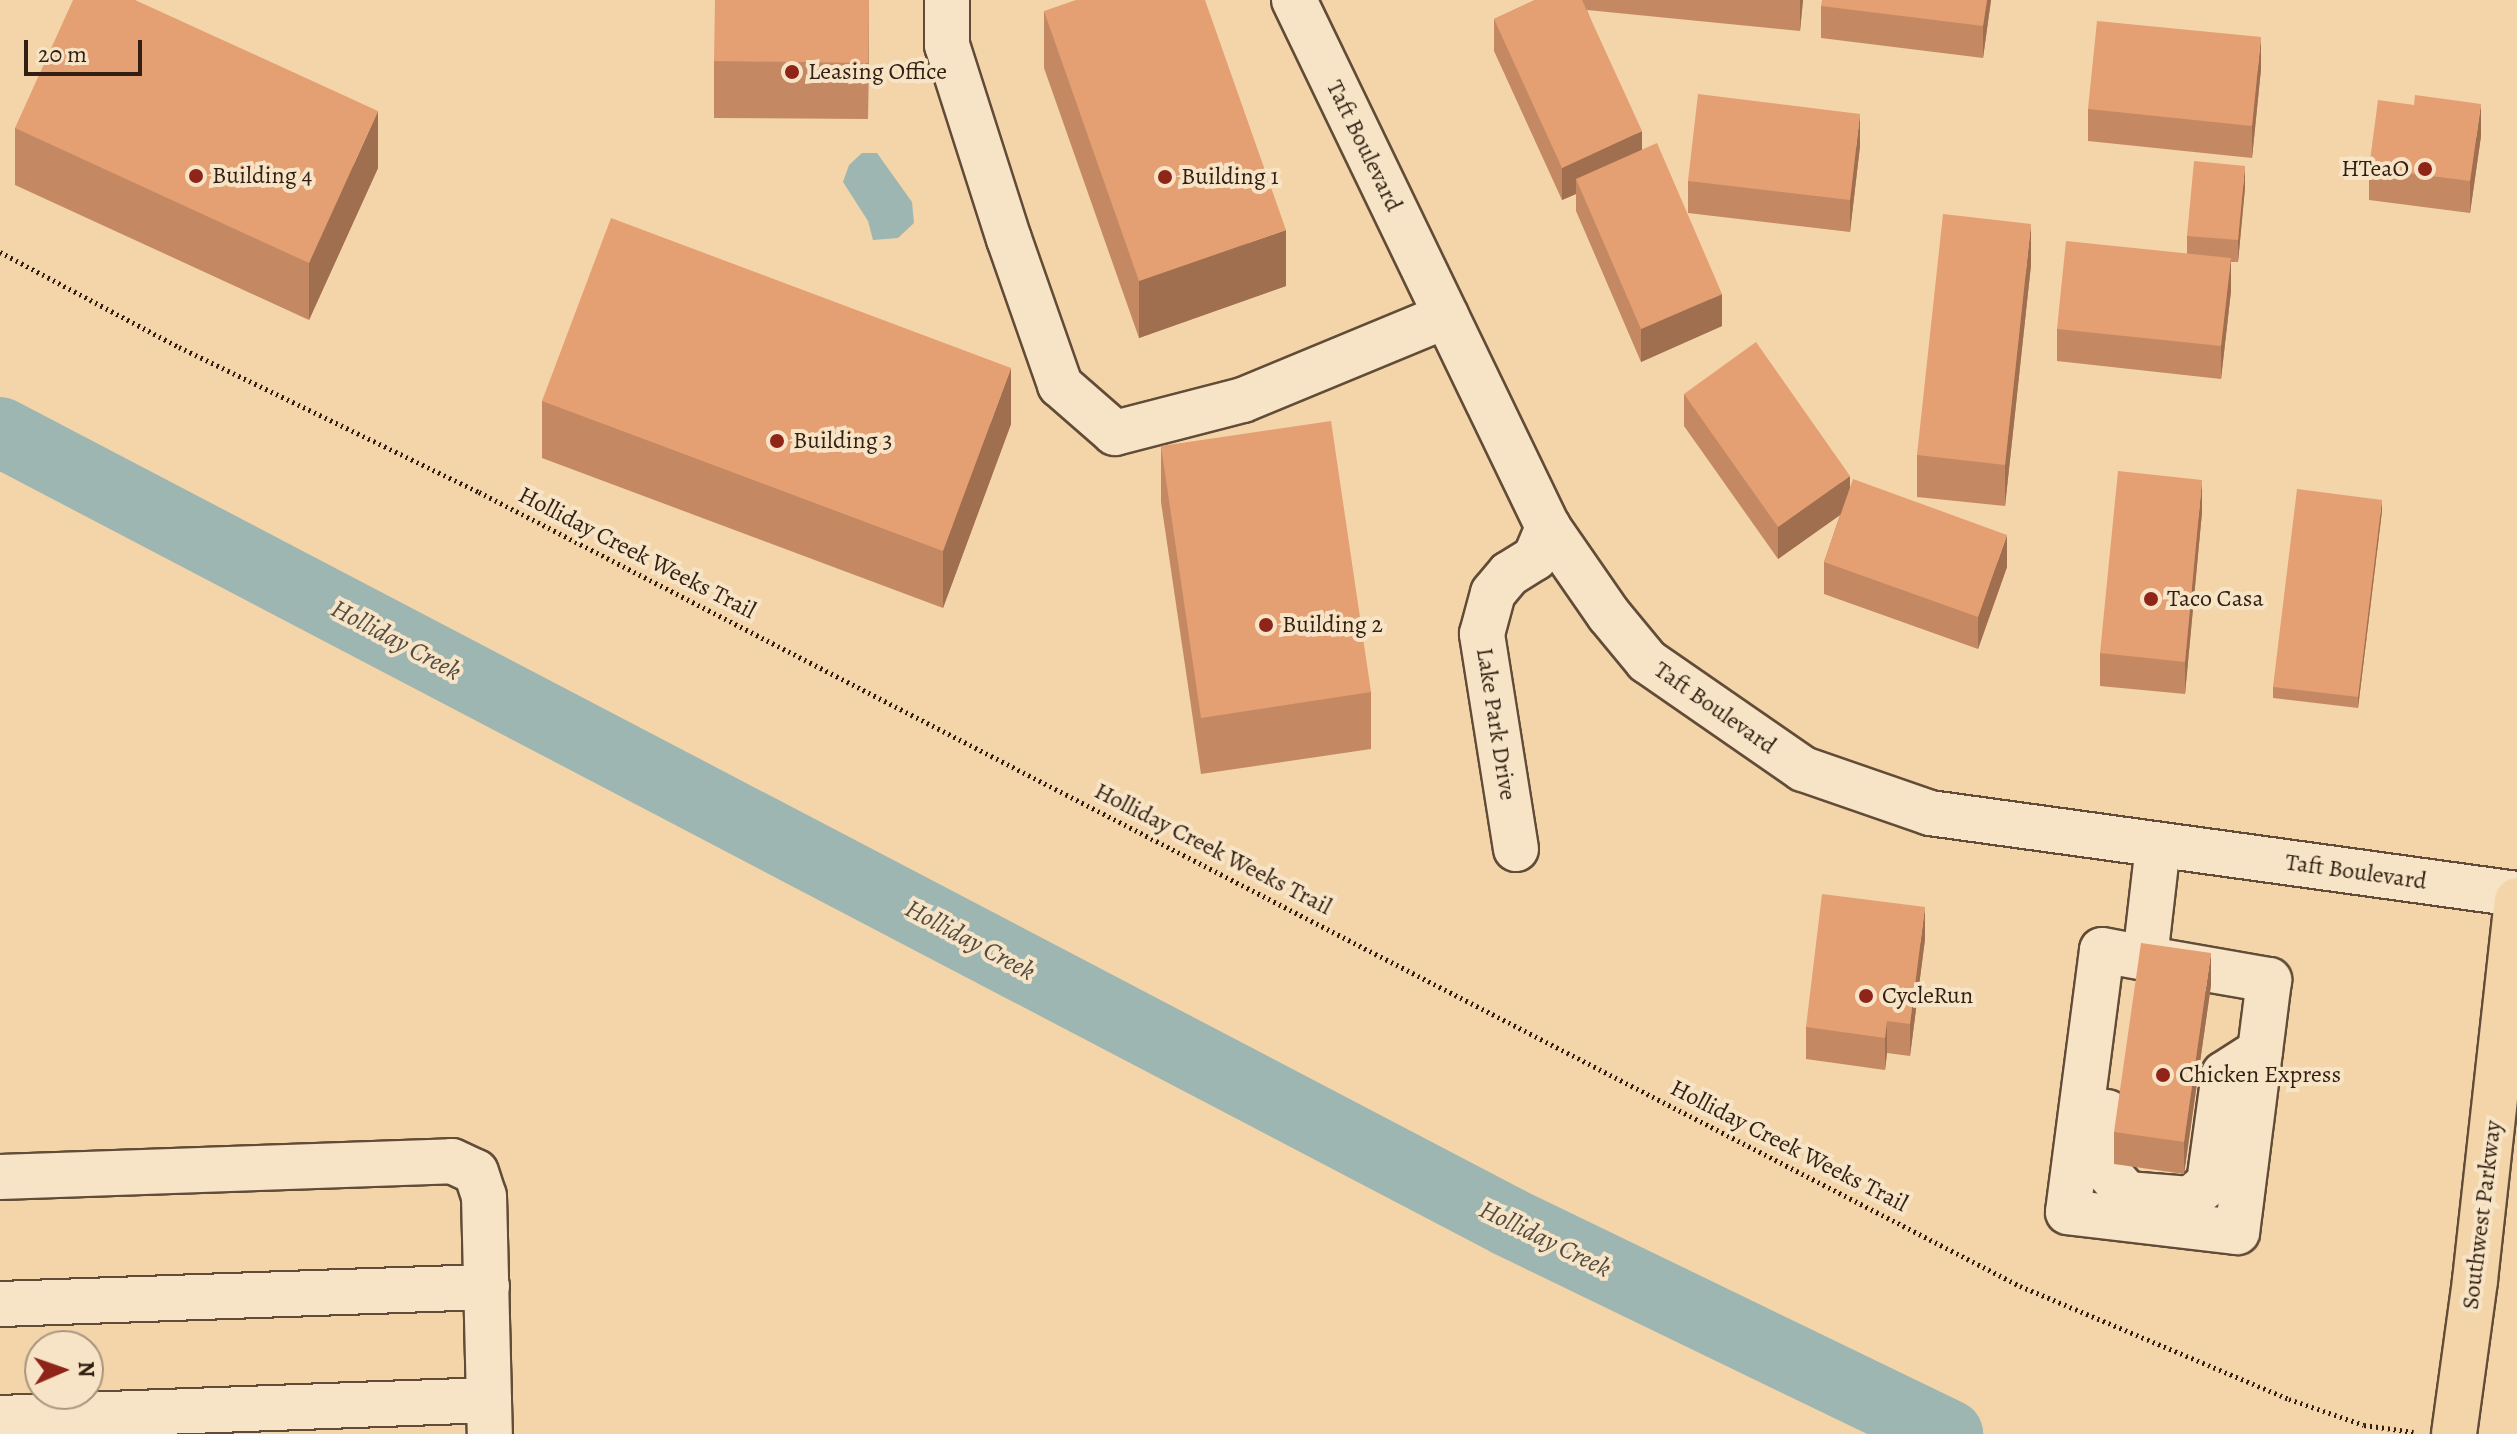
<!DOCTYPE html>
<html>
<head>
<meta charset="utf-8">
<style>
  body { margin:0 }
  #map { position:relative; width:2517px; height:1434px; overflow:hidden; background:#f3d5a9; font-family:Alegreya,serif }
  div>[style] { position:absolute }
  .water>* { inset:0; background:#9eb6b2 }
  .river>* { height:70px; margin:-35px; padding:0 35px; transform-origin:35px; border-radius:35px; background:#9eb6b2 }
  .path>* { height:5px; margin-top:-2.5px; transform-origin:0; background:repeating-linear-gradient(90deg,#321f11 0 2px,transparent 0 6px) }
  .roads { filter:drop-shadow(2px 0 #624c37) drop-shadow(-2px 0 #624c37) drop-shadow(0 2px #624c37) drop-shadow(0 -2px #624c37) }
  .minor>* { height:44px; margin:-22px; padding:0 22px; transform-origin:22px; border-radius:22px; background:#f7e4c7 }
  .major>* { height:44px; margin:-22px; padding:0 22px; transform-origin:22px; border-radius:22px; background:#f3d5a9 }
  .wall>* { inset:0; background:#c48963 }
  .shaded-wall>* { inset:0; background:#a06f50 }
  .building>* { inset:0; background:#e49f73 }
  .dots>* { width:22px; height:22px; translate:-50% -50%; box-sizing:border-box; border:4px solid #f7e4c7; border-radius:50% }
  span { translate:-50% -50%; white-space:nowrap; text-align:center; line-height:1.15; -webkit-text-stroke:8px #f7e4c7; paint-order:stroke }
  .poi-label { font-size:24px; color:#321f11 }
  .left { translate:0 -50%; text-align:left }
  .right { translate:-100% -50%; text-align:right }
  .street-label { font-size:24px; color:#321f11 }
  .water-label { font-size:26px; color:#524c41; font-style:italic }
  .north { position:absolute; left:24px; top:1330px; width:80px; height:80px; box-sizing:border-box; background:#f7e4c7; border:2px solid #a8957e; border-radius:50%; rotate:88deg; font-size:22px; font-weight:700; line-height:32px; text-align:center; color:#321f11 }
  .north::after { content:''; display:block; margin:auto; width:28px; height:36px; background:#8f2418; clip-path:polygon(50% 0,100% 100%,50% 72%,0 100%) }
  .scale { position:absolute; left:24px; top:40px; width:118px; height:36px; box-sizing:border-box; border:4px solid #321f11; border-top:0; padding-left:10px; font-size:24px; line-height:28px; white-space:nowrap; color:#321f11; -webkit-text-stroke:6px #f7e4c7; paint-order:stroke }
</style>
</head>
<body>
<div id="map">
  <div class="water">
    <div style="clip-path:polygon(862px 153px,877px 153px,912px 202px,914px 223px,898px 238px,873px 240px,868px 221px,843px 182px,849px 165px)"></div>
  </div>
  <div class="river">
    <div style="left:0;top:432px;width:1703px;rotate:27.63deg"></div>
    <div style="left:1509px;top:1222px;width:488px;rotate:25.8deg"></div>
  </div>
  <div class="path">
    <div style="left:0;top:252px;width:203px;rotate:28deg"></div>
    <div style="left:179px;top:347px;width:333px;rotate:25.8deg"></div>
    <div style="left:479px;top:492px;width:1734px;rotate:27.26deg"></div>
    <div style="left:2020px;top:1286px;width:292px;rotate:22.8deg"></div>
    <div style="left:2289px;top:1399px;width:79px;rotate:19.1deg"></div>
    <div style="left:2364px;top:1425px;width:50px;rotate:8deg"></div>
  </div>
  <div class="roads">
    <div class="minor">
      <div style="left:947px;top:0;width:45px;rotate:90deg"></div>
      <div style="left:947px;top:45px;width:204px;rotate:72.3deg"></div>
      <div style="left:1009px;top:239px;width:155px;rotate:70.7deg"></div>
      <div style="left:1060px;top:385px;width:73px;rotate:41.1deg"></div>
      <div style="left:1115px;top:433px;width:132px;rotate:-14.5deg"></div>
      <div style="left:1243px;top:400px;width:220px;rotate:-22.5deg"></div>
      <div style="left:1294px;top:0;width:585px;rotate:64.27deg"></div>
      <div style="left:1548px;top:527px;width:107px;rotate:55.3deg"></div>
      <div style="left:1609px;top:615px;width:60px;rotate:50.4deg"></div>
      <div style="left:1647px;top:661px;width:190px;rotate:34.7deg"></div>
      <div style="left:1803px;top:769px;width:134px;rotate:19.1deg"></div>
      <div style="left:1930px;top:813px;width:593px;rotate:7.86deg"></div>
      <div style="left:1516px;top:849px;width:218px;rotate:-99deg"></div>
      <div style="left:1482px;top:634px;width:42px;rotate:-75deg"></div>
      <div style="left:1493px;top:593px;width:25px;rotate:-50deg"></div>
      <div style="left:1509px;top:574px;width:31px;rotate:-32deg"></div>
      <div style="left:1535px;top:558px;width:34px;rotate:-67deg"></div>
      <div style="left:2154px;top:960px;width:117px;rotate:9.9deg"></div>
      <div style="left:2269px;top:980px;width:254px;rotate:97.2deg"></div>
      <div style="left:2237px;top:1232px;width:170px;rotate:-173.3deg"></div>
      <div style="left:2068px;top:1212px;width:264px;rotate:-82.6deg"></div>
      <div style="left:2102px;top:950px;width:44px;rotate:10.5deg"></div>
      <div style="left:2145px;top:958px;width:114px;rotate:-83.4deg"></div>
      <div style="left:2107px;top:1112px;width:51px;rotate:97.8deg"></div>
      <div style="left:2100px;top:1163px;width:41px;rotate:48.9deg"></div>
      <div style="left:2127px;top:1194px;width:63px;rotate:4.5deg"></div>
      <div style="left:2190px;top:1199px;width:25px;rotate:-40deg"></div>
      <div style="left:2209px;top:1183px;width:110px;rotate:-82.2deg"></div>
      <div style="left:2224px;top:1074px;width:43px;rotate:-32.6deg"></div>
      <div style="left:0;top:1177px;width:452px;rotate:-2deg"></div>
      <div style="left:452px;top:1161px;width:26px;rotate:25deg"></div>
      <div style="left:476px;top:1172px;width:25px;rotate:72deg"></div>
      <div style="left:484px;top:1196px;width:238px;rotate:88.6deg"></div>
      <div style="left:0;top:1304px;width:487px;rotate:-2deg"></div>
      <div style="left:0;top:1418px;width:489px;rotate:-2.1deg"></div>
    </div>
    <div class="major">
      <div style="left:2454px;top:1434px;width:155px;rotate:-82.2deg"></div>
      <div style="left:2475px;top:1280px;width:382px;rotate:-83.7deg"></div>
    </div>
  </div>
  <div class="wall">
    <div style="clip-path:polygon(869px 0,868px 119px,714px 118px,714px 61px)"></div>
    <div style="clip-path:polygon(1535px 0,1803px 0,1800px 31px,1587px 10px,1642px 150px,1722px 326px,1641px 362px,1576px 211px,1576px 194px,1562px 200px,1494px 51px,1494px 19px)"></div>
    <div style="clip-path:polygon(1991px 0,1983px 58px,1821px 38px,1821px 6px)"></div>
    <div style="clip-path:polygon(1044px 11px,1286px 286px,1139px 338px,1044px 68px)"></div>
    <div style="clip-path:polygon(2261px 69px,2252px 158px,2088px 141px,2088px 109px)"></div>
    <div style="clip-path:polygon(15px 128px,378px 168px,309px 320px,15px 185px)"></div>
    <div style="clip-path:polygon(2481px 136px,2470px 213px,2369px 200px,2369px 168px)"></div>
    <div style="clip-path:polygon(1860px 146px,1850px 232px,1688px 213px,1688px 181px)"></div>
    <div style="clip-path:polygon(2245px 188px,2238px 262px,2231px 262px,2231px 291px,2221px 379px,2057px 361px,2057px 329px,2187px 254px,2187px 236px)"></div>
    <div style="clip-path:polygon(2031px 265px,2005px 506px,1917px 497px,1917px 455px)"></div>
    <div style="clip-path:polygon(1684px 394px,1850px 487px,2007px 567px,1978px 649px,1824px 594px,1824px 562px,1840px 515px,1778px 559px,1684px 426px)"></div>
    <div style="clip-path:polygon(542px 401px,1011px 424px,943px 608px,542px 458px)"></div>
    <div style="clip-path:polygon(1161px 446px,1371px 692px,1371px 749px,1201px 774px,1161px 502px)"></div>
    <div style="clip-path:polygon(2382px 511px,2358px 708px,2273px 698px,2273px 687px)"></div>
    <div style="clip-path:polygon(2202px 512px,2185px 694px,2100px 686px,2100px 653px)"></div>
    <div style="clip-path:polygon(1925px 939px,1910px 1056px,1887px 1053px,1885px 1070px,1806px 1059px,1806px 1027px)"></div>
    <div style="clip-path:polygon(2211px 985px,2184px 1174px,2114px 1164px,2114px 1132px)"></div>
  </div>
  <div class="shaded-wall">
    <div style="clip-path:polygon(869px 0,868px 119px,868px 63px)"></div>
    <div style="clip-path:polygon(1800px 0,1803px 0,1800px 31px)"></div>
    <div style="clip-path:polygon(1987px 0,1991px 0,1983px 58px,1983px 26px)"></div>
    <div style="clip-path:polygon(2261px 37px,2261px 69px,2252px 158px,2252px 126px)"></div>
    <div style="clip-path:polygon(2481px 104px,2481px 136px,2470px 213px,2470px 181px)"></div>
    <div style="clip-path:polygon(378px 111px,378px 168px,309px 320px,309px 263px)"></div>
    <div style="clip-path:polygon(1860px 114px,1860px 146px,1850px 232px,1850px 200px)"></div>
    <div style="clip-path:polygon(1642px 131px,1642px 163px,1576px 179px,1576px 194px,1562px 200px,1562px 168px)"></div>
    <div style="clip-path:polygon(2245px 166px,2245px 188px,2238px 262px,2238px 240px)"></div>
    <div style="clip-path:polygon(2031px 224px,2031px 265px,2005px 506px,2005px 465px)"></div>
    <div style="clip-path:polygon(1286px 230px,1286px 286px,1139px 338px,1139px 281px)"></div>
    <div style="clip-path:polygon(2231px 258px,2231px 291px,2221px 379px,2221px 346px)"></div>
    <div style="clip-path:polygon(1722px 294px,1722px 326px,1641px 362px,1641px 329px)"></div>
    <div style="clip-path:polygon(1011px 368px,1011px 424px,943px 608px,943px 551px)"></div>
    <div style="clip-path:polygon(1850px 476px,1850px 508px,1778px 559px,1778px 527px)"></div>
    <div style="clip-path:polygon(2202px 480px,2202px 512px,2185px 694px,2185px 662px)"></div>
    <div style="clip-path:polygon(2382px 500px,2382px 511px,2358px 708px,2358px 697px)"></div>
    <div style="clip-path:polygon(2007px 535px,2007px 567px,1978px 649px,1978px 617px)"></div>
    <div style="clip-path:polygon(1925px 907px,1925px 939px,1910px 1056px,1910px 1024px)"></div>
    <div style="clip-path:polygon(2211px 953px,2211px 985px,2184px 1174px,2184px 1142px)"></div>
    <div style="clip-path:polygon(1887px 1021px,1887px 1053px,1885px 1070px,1885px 1038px)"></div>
  </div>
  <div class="building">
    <div style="clip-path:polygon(73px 0,135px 0,378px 111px,309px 263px,15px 128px)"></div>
    <div style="clip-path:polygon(715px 0,869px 0,868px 63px,714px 61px)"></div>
    <div style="clip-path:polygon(1076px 0,1205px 0,1286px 230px,1139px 281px,1044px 11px)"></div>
    <div style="clip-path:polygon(1535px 0,1582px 0,1642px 131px,1562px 168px,1494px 19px)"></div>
    <div style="clip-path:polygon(1822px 0,1987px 0,1983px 26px,1821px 6px)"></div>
    <div style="clip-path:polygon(2097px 21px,2261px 37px,2252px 126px,2088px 109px)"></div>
    <div style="clip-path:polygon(1698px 94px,1860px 114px,1850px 200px,1688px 181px)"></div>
    <div style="clip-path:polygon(2415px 95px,2481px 104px,2470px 181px,2369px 168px,2378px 100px,2414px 105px)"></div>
    <div style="clip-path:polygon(1657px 143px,1722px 294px,1641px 329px,1576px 179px)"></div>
    <div style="clip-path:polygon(2194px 161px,2245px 166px,2238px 240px,2187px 236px)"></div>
    <div style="clip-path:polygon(1943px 214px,2031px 224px,2005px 465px,1917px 455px)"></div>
    <div style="clip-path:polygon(611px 218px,1011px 368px,943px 551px,542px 401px)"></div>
    <div style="clip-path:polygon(2066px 241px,2231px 258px,2221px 346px,2057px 329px)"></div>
    <div style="clip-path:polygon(1756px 342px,1850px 476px,1778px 527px,1684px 394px)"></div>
    <div style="clip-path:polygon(1331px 421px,1371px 692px,1201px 718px,1161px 446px)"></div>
    <div style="clip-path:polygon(2118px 471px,2202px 480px,2185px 662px,2100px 653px)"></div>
    <div style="clip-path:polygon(1853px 479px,2007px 535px,1978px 617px,1824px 562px)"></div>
    <div style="clip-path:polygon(2297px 489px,2382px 500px,2358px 697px,2273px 687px)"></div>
    <div style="clip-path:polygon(1822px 894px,1925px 907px,1910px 1024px,1887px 1021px,1885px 1038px,1806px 1027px)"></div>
    <div style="clip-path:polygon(2141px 943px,2211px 953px,2184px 1142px,2114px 1132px)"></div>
  </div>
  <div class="dots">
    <div style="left:792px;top:72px;background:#8f2418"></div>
    <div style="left:2425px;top:169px;background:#8f2418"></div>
    <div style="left:196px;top:176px;background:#8f2418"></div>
    <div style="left:1165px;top:177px;background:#8f2418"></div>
    <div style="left:777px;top:441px;background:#8f2418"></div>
    <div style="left:2151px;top:599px;background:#8f2418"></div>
    <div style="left:1266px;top:625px;background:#8f2418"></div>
    <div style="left:1866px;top:996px;background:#8f2418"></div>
    <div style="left:2163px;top:1075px;background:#8f2418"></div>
  </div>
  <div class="poi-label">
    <span class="left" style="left:808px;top:72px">Leasing Office</span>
    <span class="right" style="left:2409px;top:169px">HTeaO</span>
    <span class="left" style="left:212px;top:176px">Building 4</span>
    <span class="left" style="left:1181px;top:177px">Building 1</span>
    <span class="left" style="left:793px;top:441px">Building 3</span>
    <span class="left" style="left:2167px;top:599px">Taco Casa</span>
    <span class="left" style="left:1282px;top:625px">Building 2</span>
    <span class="left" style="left:1882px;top:996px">CycleRun</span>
    <span class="left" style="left:2179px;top:1075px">Chicken Express</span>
  </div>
  <div class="street-label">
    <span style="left:1364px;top:146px;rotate:64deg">Taft Boulevard</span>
    <span style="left:637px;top:553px;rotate:27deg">Holliday Creek Weeks Trail</span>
    <span style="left:1715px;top:708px;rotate:35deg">Taft Boulevard</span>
    <span style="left:1496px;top:724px;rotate:81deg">Lake Park Drive</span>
    <span style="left:1213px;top:849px;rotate:27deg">Holliday Creek Weeks Trail</span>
    <span style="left:2356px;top:872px;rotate:8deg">Taft Boulevard</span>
    <span style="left:1789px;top:1146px;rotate:27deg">Holliday Creek Weeks Trail</span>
    <span style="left:2482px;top:1215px;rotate:-83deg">Southwest Parkway</span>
  </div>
  <div class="water-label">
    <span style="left:396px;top:640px;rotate:28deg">Holliday Creek</span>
    <span style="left:970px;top:940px;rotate:28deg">Holliday Creek</span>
    <span style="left:1545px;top:1239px;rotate:26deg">Holliday Creek</span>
  </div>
  <div class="north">N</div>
  <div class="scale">20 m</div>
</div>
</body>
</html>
